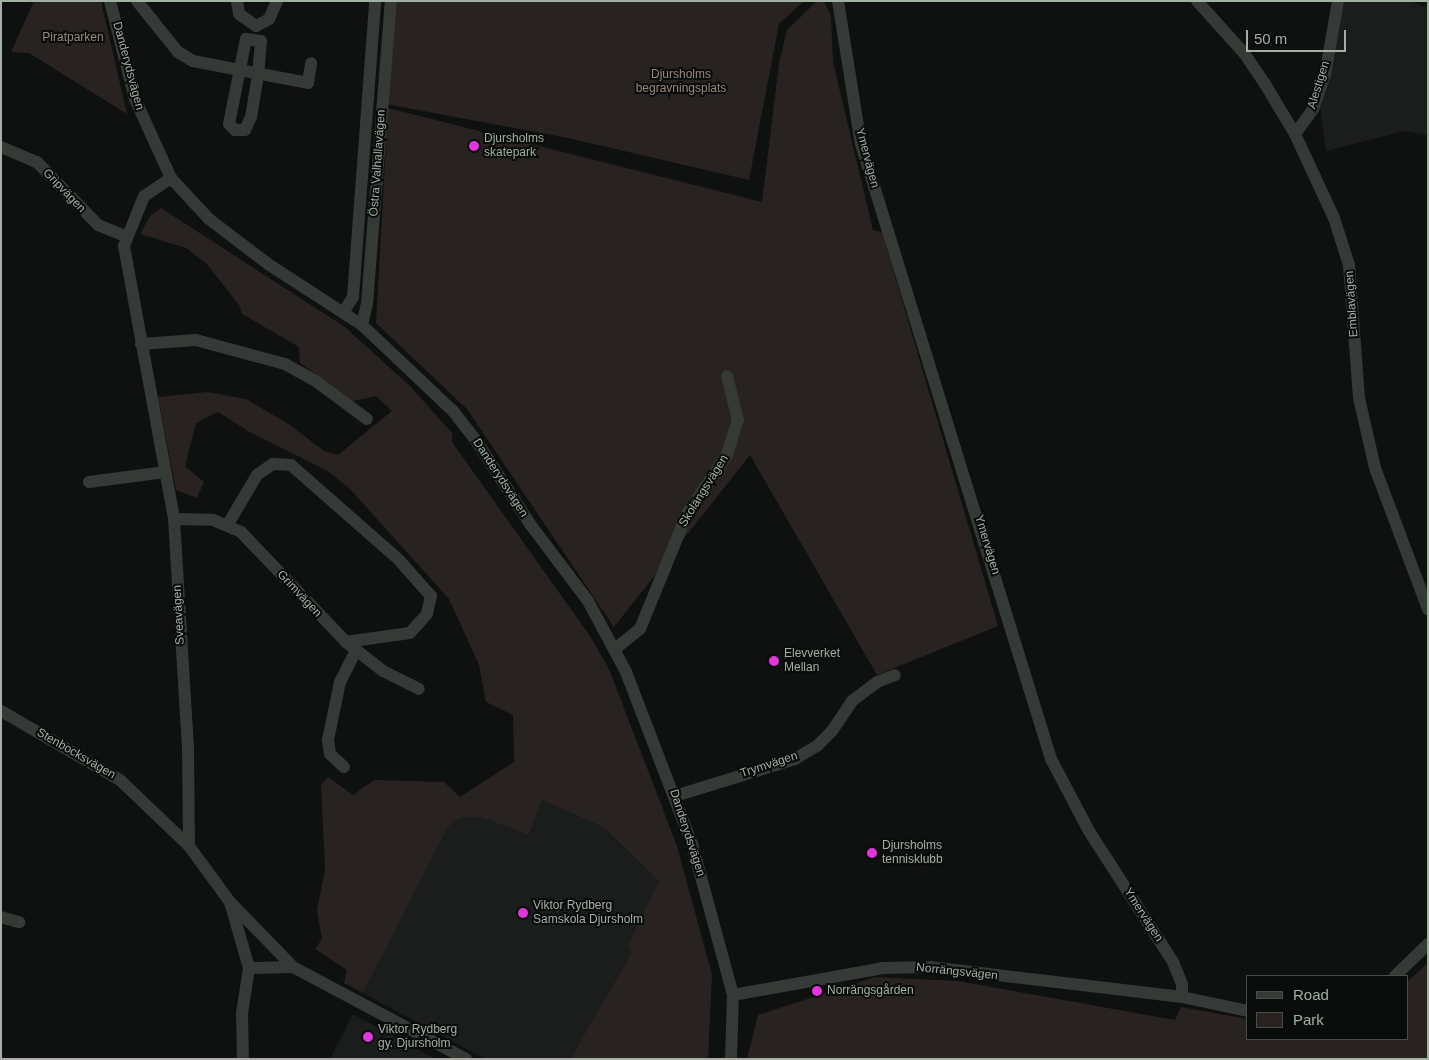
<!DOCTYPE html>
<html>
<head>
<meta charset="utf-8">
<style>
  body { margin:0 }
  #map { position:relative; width:1429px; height:1060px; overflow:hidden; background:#0f1010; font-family:Arial,sans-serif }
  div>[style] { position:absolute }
  .built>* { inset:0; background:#1b1d1c }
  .green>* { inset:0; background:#282320 }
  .minor>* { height:12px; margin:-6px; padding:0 6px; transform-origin:6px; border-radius:6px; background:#353a36 }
  .dots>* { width:14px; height:14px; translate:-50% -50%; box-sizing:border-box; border:2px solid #0a0b0b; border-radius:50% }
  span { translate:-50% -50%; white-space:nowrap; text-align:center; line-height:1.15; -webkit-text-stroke:4px #0a0b0b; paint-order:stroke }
  .park-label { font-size:12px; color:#9a8779 }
  .street-label { font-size:12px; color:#a1b0a2 }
  .poi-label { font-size:12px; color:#a1b0a2 }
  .left { translate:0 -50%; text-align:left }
  .frame { position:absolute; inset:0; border:2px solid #a1b0a2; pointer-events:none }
  .legend { position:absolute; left:1246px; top:975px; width:162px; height:65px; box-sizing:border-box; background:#0a0b0b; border:1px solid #464d47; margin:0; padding:6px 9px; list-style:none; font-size:15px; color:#a1b0a2 }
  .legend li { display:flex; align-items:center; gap:10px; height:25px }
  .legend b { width:25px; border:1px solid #464d47 }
  .scale { position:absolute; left:1246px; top:30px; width:100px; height:22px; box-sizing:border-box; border:2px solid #a1b0a2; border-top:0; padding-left:6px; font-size:15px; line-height:18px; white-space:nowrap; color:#a1b0a2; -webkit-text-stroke:4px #0a0b0b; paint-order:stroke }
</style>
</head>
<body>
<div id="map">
  <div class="built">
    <div style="clip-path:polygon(1340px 1px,1409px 1px,1428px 8px,1428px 135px,1404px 131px,1326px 151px,1320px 108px)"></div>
    <div style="clip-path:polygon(542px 800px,603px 827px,659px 881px,628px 945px,631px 954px,570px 1059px,485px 1059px,363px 993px,448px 827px,461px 817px,481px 817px,529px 835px)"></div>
    <div style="clip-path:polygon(353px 1014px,436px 1059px,330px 1059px)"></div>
  </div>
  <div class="green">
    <div style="clip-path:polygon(34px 1px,101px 1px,127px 114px,29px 53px,11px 52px)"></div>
    <div style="clip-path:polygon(395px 1px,804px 1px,779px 24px,749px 180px,568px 138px,386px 104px)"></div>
    <div style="clip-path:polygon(817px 1px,824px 1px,831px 17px,833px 62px,873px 230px,882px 232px,998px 626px,877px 675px,750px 455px,614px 627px,467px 409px,376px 323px,388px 108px,762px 202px,779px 63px,787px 30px)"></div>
    <div style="clip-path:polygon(161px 208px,345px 327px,411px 387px,452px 433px,452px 442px,590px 636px,609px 669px,677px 846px,712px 975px,708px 1059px,570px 1059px,631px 954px,628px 945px,659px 881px,603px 827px,542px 800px,529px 835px,481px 817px,461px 817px,448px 827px,363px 993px,344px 983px,347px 970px,315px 949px,322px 939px,317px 910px,325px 870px,321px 785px,328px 777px,353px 795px,374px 780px,444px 782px,460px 797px,514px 762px,513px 715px,486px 702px,479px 665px,449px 599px,350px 489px,328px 471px,248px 431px,218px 412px,196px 423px,185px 466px,204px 482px,197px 498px,176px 490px,158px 397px,207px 392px,246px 399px,290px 425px,324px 451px,338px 455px,392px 411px,376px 396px,353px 401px,300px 363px,299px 347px,242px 314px,239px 305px,207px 264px,186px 248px,140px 234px,150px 216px)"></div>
    <div style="clip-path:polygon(1428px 963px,1428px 1059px,747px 1059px,758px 1015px,875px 977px,958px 981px,1175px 1020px,1181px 1007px,1248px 1019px,1248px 1039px,1408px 1039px,1408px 981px)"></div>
  </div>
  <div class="minor">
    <div style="left:110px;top:1px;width:101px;rotate:75.7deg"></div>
    <div style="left:135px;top:99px;width:87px;rotate:65.5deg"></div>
    <div style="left:171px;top:178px;width:56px;rotate:47.2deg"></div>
    <div style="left:209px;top:219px;width:74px;rotate:37.3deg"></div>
    <div style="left:268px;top:264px;width:112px;rotate:33deg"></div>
    <div style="left:362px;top:325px;width:125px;rotate:43.4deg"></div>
    <div style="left:453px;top:411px;width:39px;rotate:52deg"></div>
    <div style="left:477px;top:442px;width:98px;rotate:57.1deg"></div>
    <div style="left:530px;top:524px;width:96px;rotate:53deg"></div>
    <div style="left:588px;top:601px;width:81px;rotate:61.8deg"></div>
    <div style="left:626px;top:672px;width:184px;rotate:69deg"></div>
    <div style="left:692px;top:844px;width:156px;rotate:74.8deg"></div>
    <div style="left:733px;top:995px;width:64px;rotate:91.8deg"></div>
    <div style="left:137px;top:1px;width:65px;rotate:51.2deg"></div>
    <div style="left:178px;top:52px;width:17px;rotate:31deg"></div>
    <div style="left:193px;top:61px;width:117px;rotate:10.8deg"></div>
    <div style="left:308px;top:83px;width:20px;rotate:-81deg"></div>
    <div style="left:237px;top:1px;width:13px;rotate:81deg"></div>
    <div style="left:239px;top:14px;width:21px;rotate:35deg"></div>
    <div style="left:256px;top:26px;width:15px;rotate:-28deg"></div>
    <div style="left:269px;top:19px;width:20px;rotate:-66deg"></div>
    <div style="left:838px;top:1px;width:145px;rotate:80.9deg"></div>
    <div style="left:861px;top:144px;width:644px;rotate:72.83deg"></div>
    <div style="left:1051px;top:759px;width:81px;rotate:62.2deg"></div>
    <div style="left:1089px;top:831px;width:156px;rotate:57.3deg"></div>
    <div style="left:1173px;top:962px;width:24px;rotate:68deg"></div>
    <div style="left:1182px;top:984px;width:13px;rotate:90deg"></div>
    <div style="left:1197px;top:1px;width:70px;rotate:47.9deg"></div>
    <div style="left:1244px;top:53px;width:37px;rotate:56deg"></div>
    <div style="left:1265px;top:84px;width:58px;rotate:59deg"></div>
    <div style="left:1295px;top:134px;width:93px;rotate:65.1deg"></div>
    <div style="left:1334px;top:218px;width:49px;rotate:72.3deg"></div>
    <div style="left:1349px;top:265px;width:133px;rotate:85.7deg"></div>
    <div style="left:1359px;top:398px;width:72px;rotate:77.1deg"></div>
    <div style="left:1375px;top:468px;width:151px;rotate:69.4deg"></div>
    <div style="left:246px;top:39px;width:15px;rotate:8deg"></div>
    <div style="left:261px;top:41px;width:34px;rotate:95deg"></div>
    <div style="left:258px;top:75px;width:43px;rotate:99.5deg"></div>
    <div style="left:251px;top:117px;width:14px;rotate:115deg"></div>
    <div style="left:245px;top:130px;width:10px;rotate:180deg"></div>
    <div style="left:235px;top:130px;width:8px;rotate:-135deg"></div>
    <div style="left:229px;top:124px;width:87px;rotate:-78.7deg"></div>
    <div style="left:1295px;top:134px;width:31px;rotate:-54deg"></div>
    <div style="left:1313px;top:109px;width:36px;rotate:-71deg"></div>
    <div style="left:1325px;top:75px;width:75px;rotate:-80deg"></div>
    <div style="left:1px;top:147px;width:39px;rotate:23deg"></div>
    <div style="left:37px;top:162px;width:88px;rotate:45.9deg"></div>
    <div style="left:98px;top:225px;width:31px;rotate:22deg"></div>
    <div style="left:171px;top:178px;width:32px;rotate:146deg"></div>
    <div style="left:144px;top:196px;width:54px;rotate:111.8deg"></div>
    <div style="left:124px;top:246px;width:278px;rotate:79.6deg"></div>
    <div style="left:174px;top:519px;width:230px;rotate:86.5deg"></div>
    <div style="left:188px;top:749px;width:97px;rotate:89.4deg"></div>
    <div style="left:189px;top:846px;width:69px;rotate:53.8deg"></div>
    <div style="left:230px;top:902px;width:69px;rotate:73.9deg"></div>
    <div style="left:249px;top:968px;width:46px;rotate:98.8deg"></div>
    <div style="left:242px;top:1013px;width:46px;rotate:88.8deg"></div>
    <div style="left:344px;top:311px;width:17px;rotate:-57deg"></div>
    <div style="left:353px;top:297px;width:297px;rotate:-85.7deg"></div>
    <div style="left:362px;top:325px;width:22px;rotate:-77deg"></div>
    <div style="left:367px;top:304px;width:304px;rotate:-85.5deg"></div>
    <div style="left:141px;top:344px;width:55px;rotate:-4.2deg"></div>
    <div style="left:196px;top:340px;width:92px;rotate:15.1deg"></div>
    <div style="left:285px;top:364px;width:37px;rotate:29deg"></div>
    <div style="left:317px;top:382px;width:62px;rotate:36.5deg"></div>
    <div style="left:89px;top:482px;width:77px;rotate:-7.5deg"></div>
    <div style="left:174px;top:519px;width:39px;rotate:1deg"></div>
    <div style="left:213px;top:520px;width:30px;rotate:23deg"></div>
    <div style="left:241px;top:532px;width:152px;rotate:46.3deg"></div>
    <div style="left:346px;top:642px;width:47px;rotate:38.1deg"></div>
    <div style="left:383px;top:671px;width:40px;rotate:26.6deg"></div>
    <div style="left:228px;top:524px;width:57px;rotate:-59.4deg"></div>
    <div style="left:257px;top:475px;width:19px;rotate:-35deg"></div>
    <div style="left:273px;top:464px;width:18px;rotate:3deg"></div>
    <div style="left:291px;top:465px;width:144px;rotate:41.3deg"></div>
    <div style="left:399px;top:560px;width:48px;rotate:48.4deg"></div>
    <div style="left:431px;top:596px;width:18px;rotate:103deg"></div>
    <div style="left:427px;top:614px;width:25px;rotate:132deg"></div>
    <div style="left:410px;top:633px;width:65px;rotate:172deg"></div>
    <div style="left:615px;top:649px;width:32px;rotate:-39deg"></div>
    <div style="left:640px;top:629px;width:124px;rotate:-67.8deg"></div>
    <div style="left:687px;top:514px;width:71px;rotate:-55.9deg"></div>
    <div style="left:727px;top:455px;width:37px;rotate:-73deg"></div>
    <div style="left:738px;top:420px;width:45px;rotate:-104deg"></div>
    <div style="left:1px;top:711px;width:138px;rotate:30.1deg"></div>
    <div style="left:120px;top:780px;width:95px;rotate:43.7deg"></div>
    <div style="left:344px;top:767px;width:19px;rotate:-137deg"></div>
    <div style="left:330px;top:754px;width:14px;rotate:-98deg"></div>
    <div style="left:328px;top:740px;width:59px;rotate:-78.3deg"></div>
    <div style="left:340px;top:682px;width:36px;rotate:-63deg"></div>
    <div style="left:675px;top:796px;width:126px;rotate:-17.1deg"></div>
    <div style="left:795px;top:759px;width:27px;rotate:-31deg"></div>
    <div style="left:818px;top:745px;width:20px;rotate:-45deg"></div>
    <div style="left:832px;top:731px;width:36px;rotate:-56deg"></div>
    <div style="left:852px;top:701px;width:31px;rotate:-37deg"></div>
    <div style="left:877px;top:682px;width:19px;rotate:-21deg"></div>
    <div style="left:231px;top:903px;width:89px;rotate:45.9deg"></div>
    <div style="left:293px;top:967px;width:196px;rotate:28deg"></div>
    <div style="left:1px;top:917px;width:19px;rotate:16deg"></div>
    <div style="left:249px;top:968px;width:44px;rotate:-1.3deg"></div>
    <div style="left:1395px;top:976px;width:46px;rotate:-44.1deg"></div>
    <div style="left:733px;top:995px;width:152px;rotate:-10.2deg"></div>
    <div style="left:883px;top:968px;width:47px;rotate:-1.2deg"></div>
    <div style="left:930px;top:967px;width:254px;rotate:6.8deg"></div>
    <div style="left:1182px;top:997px;width:67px;rotate:12deg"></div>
  </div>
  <div class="dots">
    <div style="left:474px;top:146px;background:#e236dc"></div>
    <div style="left:774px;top:661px;background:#e236dc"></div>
    <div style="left:872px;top:853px;background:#e236dc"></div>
    <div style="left:523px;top:913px;background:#e236dc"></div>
    <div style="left:817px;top:991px;background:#e236dc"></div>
    <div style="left:368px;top:1037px;background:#e236dc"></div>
  </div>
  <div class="park-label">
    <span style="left:73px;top:38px">Piratparken</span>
    <span style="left:681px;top:82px">Djursholms<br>begravningsplats</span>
  </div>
  <div class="street-label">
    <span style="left:128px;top:66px;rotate:75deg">Danderydsvägen</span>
    <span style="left:1319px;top:85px;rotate:-73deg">Alestigen</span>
    <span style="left:867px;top:158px;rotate:75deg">Ymervägen</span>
    <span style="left:378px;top:163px;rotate:-86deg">Östra Valhallavägen</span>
    <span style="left:64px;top:191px;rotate:46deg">Gripvägen</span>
    <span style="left:1352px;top:304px;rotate:-94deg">Emblavägen</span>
    <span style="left:500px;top:478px;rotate:57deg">Danderydsvägen</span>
    <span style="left:704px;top:491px;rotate:-58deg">Skolängsvägen</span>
    <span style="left:987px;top:545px;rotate:73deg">Ymervägen</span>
    <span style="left:299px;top:594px;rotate:47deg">Grimvägen</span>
    <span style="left:179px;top:615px;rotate:-93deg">Sveavägen</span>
    <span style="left:76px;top:754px;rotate:30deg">Stenbocksvägen</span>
    <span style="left:769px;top:765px;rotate:-18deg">Trymvägen</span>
    <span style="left:687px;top:833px;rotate:72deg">Danderydsvägen</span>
    <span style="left:1143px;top:915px;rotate:57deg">Ymervägen</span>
    <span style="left:957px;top:972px;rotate:6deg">Norrängsvägen</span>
  </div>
  <div class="poi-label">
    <span class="left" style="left:484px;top:146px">Djursholms<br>skatepark</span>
    <span class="left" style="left:784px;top:661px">Elevverket<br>Mellan</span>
    <span class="left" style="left:882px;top:853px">Djursholms<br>tennisklubb</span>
    <span class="left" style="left:533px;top:913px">Viktor Rydberg<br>Samskola Djursholm</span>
    <span class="left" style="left:827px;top:991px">Norrängsgården</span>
    <span class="left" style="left:378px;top:1037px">Viktor Rydberg<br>gy. Djursholm</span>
  </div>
  <div class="frame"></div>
  <ul class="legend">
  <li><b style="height:6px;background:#353a36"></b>Road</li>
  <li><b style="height:14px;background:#282320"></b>Park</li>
  </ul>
  <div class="scale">50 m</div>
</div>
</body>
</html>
